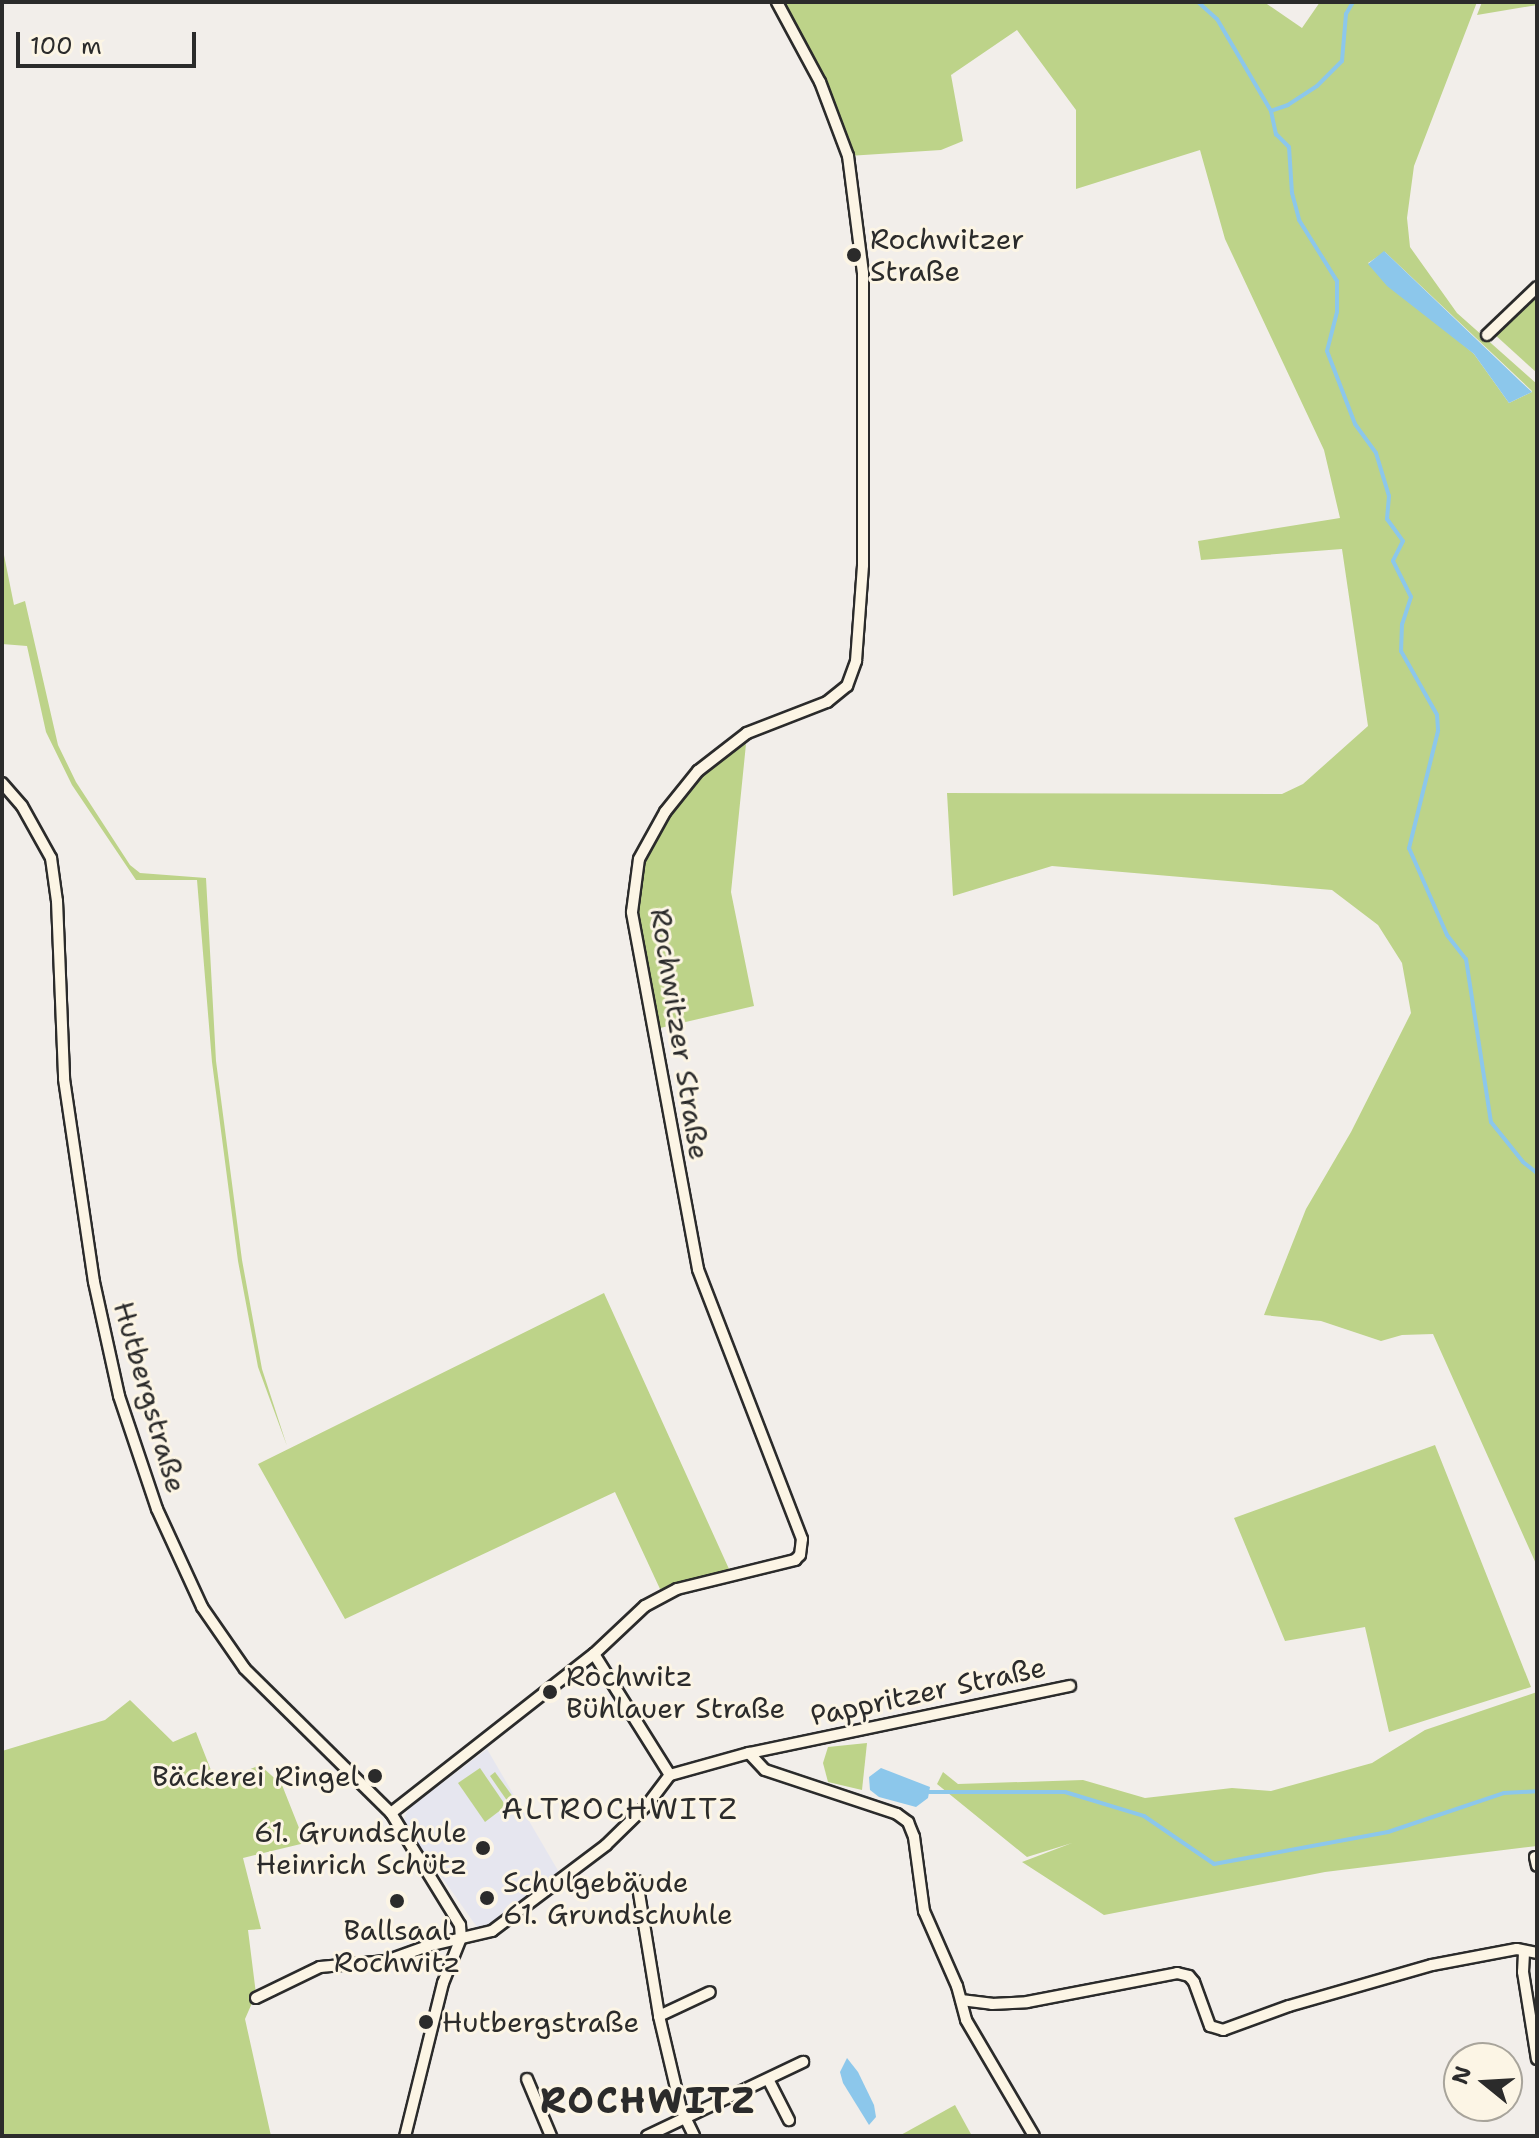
<!DOCTYPE html>
<html>
<head>
<meta charset="utf-8">
<style>
  body { margin:0 }
  #map { position:relative; width:1539px; height:2138px; overflow:hidden; background:#f2eeea; font-family:"Shantell Sans",sans-serif }
  div>[style] { position:absolute }
  .built>* { inset:0; background:#e6e6ef }
  .green>* { inset:0; background:#bdd389 }
  .water>* { inset:0; background:#8cc7eb }
  .stream>* { height:4px; margin:-2px; padding:0 2px; transform-origin:2px; border-radius:2px; background:#8cc7eb }
  .roads { filter:drop-shadow(2px 0 #2b2b2b) drop-shadow(-2px 0 #2b2b2b) drop-shadow(0 2px #2b2b2b) drop-shadow(0 -2px #2b2b2b) }
  .minor>* { height:10px; margin:-5px; padding:0 5px; transform-origin:5px; border-radius:5px; background:#fcf5e5 }
  .dots>* { width:22px; height:22px; translate:-50% -50%; box-sizing:border-box; border:4px solid #fcf5e5; border-radius:50% }
  span { translate:-50% -50%; white-space:nowrap; text-align:center; line-height:1.15; -webkit-text-stroke:6px #fcf5e5; paint-order:stroke }
  .poi-label { font-size:28px; color:#2b2b2b }
  .left { translate:0 -50%; text-align:left }
  .right { translate:-100% -50%; text-align:right }
  .street-label { font-size:28px; color:#2b2b2b }
  .neighbourhood-label { font-size:30px; color:#2b2b2b; letter-spacing:2px }
  .district-label { font-size:36px; color:#2b2b2b; font-weight:700; letter-spacing:2px }
  .frame { position:absolute; inset:0; border:4px solid #2b2b2b; pointer-events:none }
  .north { position:absolute; left:1443px; top:2042px; width:80px; height:80px; box-sizing:border-box; background:#fcf5e5; border:2px solid #a8a49b; border-radius:50%; rotate:288deg; font-size:22px; font-weight:700; line-height:32px; text-align:center; color:#2b2b2b }
  .north::after { content:''; display:block; margin:auto; width:28px; height:36px; background:#2b2b2b; clip-path:polygon(50% 0,100% 100%,50% 72%,0 100%) }
  .scale { position:absolute; left:16px; top:32px; width:180px; height:36px; box-sizing:border-box; border:4px solid #2b2b2b; border-top:0; padding-left:10px; font-size:24px; line-height:28px; white-space:nowrap; color:#2b2b2b; -webkit-text-stroke:6px #fcf5e5; paint-order:stroke }
</style>
</head>
<body>
<div id="map">
  <div class="built">
    <div style="clip-path:polygon(487px 1749px,560px 1874px,491px 1926px,479px 1930px,403px 1822px,408px 1809px)"></div>
  </div>
  <div class="green">
    <div style="clip-path:polygon(evenodd,777px 2px,1264px 2px,1302px 28px,1320px 2px,1477px 2px,1414px 166px,1407px 218px,1410px 247px,1457px 313px,1537px 384px,1537px 1566px,1433px 1334px,1402px 1335px,1381px 1341px,1321px 1321px,1264px 1315px,1306px 1209px,1351px 1132px,1411px 1013px,1402px 963px,1378px 925px,1332px 890px,1052px 866px,953px 896px,947px 793px,1282px 794px,1303px 784px,1368px 726px,1342px 549px,1201px 560px,1198px 541px,1340px 518px,1324px 450px,1225px 239px,1200px 150px,1076px 189px,1076px 110px,1017px 30px,951px 75px,963px 141px,941px 150px,848px 156px,820px 82px,777px 2px,1385px 252px,1532px 391px,1532px 392px,1509px 403px,1474px 354px,1368px 263px,1385px 252px)"></div>
    <div style="clip-path:polygon(1482px 2px,1537px 2px,1537px 5px,1477px 15px)"></div>
    <div style="clip-path:polygon(1537px 293px,1537px 373px,1493px 333px)"></div>
    <div style="clip-path:polygon(2px 545px,14px 605px,25px 601px,58px 745px,76px 782px,130px 865px,140px 873px,206px 878px,216px 1061px,242px 1260px,262px 1369px,287px 1446px,258px 1367px,238px 1261px,212px 1062px,197px 880px,136px 880px,72px 785px,46px 732px,27px 646px,2px 644px)"></div>
    <div style="clip-path:polygon(746px 744px,731px 892px,754px 1006px,660px 1028px,637px 911px,644px 861px,672px 812px,704px 772px)"></div>
    <div style="clip-path:polygon(604px 1293px,729px 1569px,660px 1589px,615px 1492px,345px 1619px,258px 1464px)"></div>
    <div style="clip-path:polygon(1435px 1445px,1531px 1687px,1389px 1732px,1365px 1627px,1285px 1641px,1234px 1518px)"></div>
    <div style="clip-path:polygon(1537px 1692px,1537px 1846px,1325px 1872px,1104px 1915px,1022px 1862px,1072px 1843px,1027px 1857px,937px 1784px,943px 1772px,958px 1784px,1083px 1780px,1145px 1798px,1232px 1788px,1271px 1791px,1372px 1763px,1425px 1730px)"></div>
    <div style="clip-path:polygon(130px 1700px,173px 1742px,196px 1732px,216px 1783px,260px 1765px,282px 1785px,305px 1843px,243px 1858px,261px 1929px,248px 1930px,256px 1994px,245px 2019px,271px 2136px,2px 2136px,2px 1751px,105px 1720px)"></div>
    <div style="clip-path:polygon(867px 1743px,862px 1790px,828px 1782px,823px 1763px,828px 1747px)"></div>
    <div style="clip-path:polygon(480px 1768px,506px 1806px,485px 1822px,458px 1783px)"></div>
    <div style="clip-path:polygon(495px 1772px,516px 1801px,510px 1805px,490px 1776px)"></div>
    <div style="clip-path:polygon(955px 2105px,972px 2136px,899px 2136px)"></div>
  </div>
  <div class="water">
    <div style="clip-path:polygon(1384px 251px,1520px 381px,1532px 392px,1509px 403px,1474px 354px,1387px 286px,1368px 264px)"></div>
    <div style="clip-path:polygon(881px 1768px,930px 1787px,928px 1798px,916px 1807px,879px 1797px,870px 1790px,869px 1777px)"></div>
    <div style="clip-path:polygon(847px 2058px,858px 2072px,874px 2105px,876px 2117px,869px 2125px,843px 2083px,840px 2072px)"></div>
  </div>
  <div class="stream">
    <div style="left:1198px;top:2px;width:25px;rotate:42deg"></div>
    <div style="left:1217px;top:19px;width:107px;rotate:59.6deg"></div>
    <div style="left:1353px;top:2px;width:14px;rotate:120deg"></div>
    <div style="left:1346px;top:14px;width:47px;rotate:94.9deg"></div>
    <div style="left:1342px;top:61px;width:35px;rotate:135deg"></div>
    <div style="left:1317px;top:86px;width:35px;rotate:147deg"></div>
    <div style="left:1288px;top:105px;width:18px;rotate:161deg"></div>
    <div style="left:1271px;top:111px;width:24px;rotate:78deg"></div>
    <div style="left:1276px;top:134px;width:18px;rotate:45deg"></div>
    <div style="left:1289px;top:147px;width:46px;rotate:86.3deg"></div>
    <div style="left:1292px;top:193px;width:28px;rotate:75deg"></div>
    <div style="left:1299px;top:220px;width:72px;rotate:58.1deg"></div>
    <div style="left:1337px;top:281px;width:31px;rotate:90deg"></div>
    <div style="left:1337px;top:312px;width:40px;rotate:104.4deg"></div>
    <div style="left:1327px;top:351px;width:78px;rotate:69deg"></div>
    <div style="left:1355px;top:424px;width:36px;rotate:54deg"></div>
    <div style="left:1376px;top:453px;width:45px;rotate:73.2deg"></div>
    <div style="left:1389px;top:496px;width:23px;rotate:95deg"></div>
    <div style="left:1387px;top:519px;width:27px;rotate:54deg"></div>
    <div style="left:1403px;top:541px;width:22px;rotate:117deg"></div>
    <div style="left:1393px;top:561px;width:40px;rotate:63.4deg"></div>
    <div style="left:1411px;top:597px;width:28px;rotate:108deg"></div>
    <div style="left:1402px;top:624px;width:27px;rotate:92deg"></div>
    <div style="left:1401px;top:651px;width:73px;rotate:60.6deg"></div>
    <div style="left:1437px;top:715px;width:16px;rotate:86deg"></div>
    <div style="left:1438px;top:731px;width:121px;rotate:103.9deg"></div>
    <div style="left:1409px;top:848px;width:95px;rotate:66.4deg"></div>
    <div style="left:1447px;top:935px;width:31px;rotate:52deg"></div>
    <div style="left:1466px;top:959px;width:165px;rotate:81.3deg"></div>
    <div style="left:1491px;top:1122px;width:51px;rotate:51.3deg"></div>
    <div style="left:1523px;top:1162px;width:18px;rotate:38deg"></div>
    <div style="left:929px;top:1792px;width:136px"></div>
    <div style="left:1065px;top:1792px;width:83px;rotate:16.9deg"></div>
    <div style="left:1144px;top:1816px;width:85px;rotate:34.4deg"></div>
    <div style="left:1214px;top:1864px;width:177px;rotate:-10.4deg"></div>
    <div style="left:1388px;top:1832px;width:122px;rotate:-18.6deg"></div>
    <div style="left:1504px;top:1793px;width:33px;rotate:-3deg"></div>
  </div>
  <div class="roads">
    <div class="minor">
      <div style="left:1487px;top:335px;width:69px;rotate:-43.8deg"></div>
      <div style="left:2px;top:783px;width:30px;rotate:49deg"></div>
      <div style="left:22px;top:806px;width:60px;rotate:60.9deg"></div>
      <div style="left:51px;top:858px;width:43px;rotate:82.1deg"></div>
      <div style="left:57px;top:901px;width:178px;rotate:87.7deg"></div>
      <div style="left:64px;top:1079px;width:205px;rotate:81.6deg"></div>
      <div style="left:94px;top:1282px;width:117px;rotate:77.6deg"></div>
      <div style="left:119px;top:1396px;width:119px;rotate:71.4deg"></div>
      <div style="left:157px;top:1509px;width:108px;rotate:65.3deg"></div>
      <div style="left:202px;top:1607px;width:75px;rotate:55.3deg"></div>
      <div style="left:245px;top:1669px;width:205px;rotate:44.6deg"></div>
      <div style="left:391px;top:1813px;width:132px;rotate:58.4deg"></div>
      <div style="left:460px;top:1925px;width:13px;rotate:86deg"></div>
      <div style="left:461px;top:1938px;width:48px;rotate:111.8deg"></div>
      <div style="left:443px;top:1983px;width:158px;rotate:103.9deg"></div>
      <div style="left:594px;top:1654px;width:143px;rotate:57.9deg"></div>
      <div style="left:749px;top:1753px;width:23px;rotate:47deg"></div>
      <div style="left:765px;top:1770px;width:139px;rotate:18.4deg"></div>
      <div style="left:897px;top:1814px;width:14px;rotate:36deg"></div>
      <div style="left:908px;top:1822px;width:16px;rotate:68deg"></div>
      <div style="left:914px;top:1837px;width:75px;rotate:82.3deg"></div>
      <div style="left:924px;top:1911px;width:82px;rotate:66.3deg"></div>
      <div style="left:957px;top:1986px;width:35px;rotate:75deg"></div>
      <div style="left:966px;top:2020px;width:134px;rotate:59.6deg"></div>
      <div style="left:391px;top:1813px;width:258px;rotate:-38.1deg"></div>
      <div style="left:594px;top:1654px;width:70px;rotate:-43.3deg"></div>
      <div style="left:645px;top:1606px;width:36px;rotate:-28deg"></div>
      <div style="left:677px;top:1589px;width:122px;rotate:-13.8deg"></div>
      <div style="left:795px;top:1560px;width:7px;rotate:-45deg"></div>
      <div style="left:800px;top:1555px;width:16px;rotate:-83deg"></div>
      <div style="left:802px;top:1539px;width:289px;rotate:-111.1deg"></div>
      <div style="left:698px;top:1269px;width:363px;rotate:-100.5deg"></div>
      <div style="left:632px;top:912px;width:53px;rotate:-82.5deg"></div>
      <div style="left:639px;top:859px;width:54px;rotate:-61deg"></div>
      <div style="left:665px;top:812px;width:53px;rotate:-51.2deg"></div>
      <div style="left:698px;top:771px;width:62px;rotate:-37.8deg"></div>
      <div style="left:747px;top:733px;width:86px;rotate:-21.2deg"></div>
      <div style="left:827px;top:702px;width:26px;rotate:-39deg"></div>
      <div style="left:847px;top:686px;width:27px;rotate:-70deg"></div>
      <div style="left:856px;top:661px;width:96px;rotate:-85.8deg"></div>
      <div style="left:863px;top:565px;width:292px;rotate:-90deg"></div>
      <div style="left:863px;top:273px;width:118px;rotate:-97.3deg"></div>
      <div style="left:848px;top:156px;width:79px;rotate:-110.7deg"></div>
      <div style="left:820px;top:82px;width:91px;rotate:-118.3deg"></div>
      <div style="left:1535px;top:1857px;width:9px;rotate:77deg"></div>
      <div style="left:637px;top:1881px;width:137px;rotate:80.7deg"></div>
      <div style="left:659px;top:2016px;width:96px;rotate:76.7deg"></div>
      <div style="left:681px;top:2109px;width:30px;rotate:64deg"></div>
      <div style="left:1524px;top:1953px;width:19px;rotate:93deg"></div>
      <div style="left:1523px;top:1972px;width:88px;rotate:80.9deg"></div>
      <div style="left:256px;top:1998px;width:71px;rotate:-25.8deg"></div>
      <div style="left:320px;top:1967px;width:66px;rotate:-5.2deg"></div>
      <div style="left:386px;top:1961px;width:45px;rotate:-19.7deg"></div>
      <div style="left:428px;top:1946px;width:66px;rotate:-13.2deg"></div>
      <div style="left:492px;top:1931px;width:143px;rotate:-37deg"></div>
      <div style="left:606px;top:1845px;width:59px;rotate:-44.3deg"></div>
      <div style="left:648px;top:1804px;width:36px;rotate:-53deg"></div>
      <div style="left:670px;top:1775px;width:82px;rotate:-15.6deg"></div>
      <div style="left:749px;top:1753px;width:328px;rotate:-11.8deg"></div>
      <div style="left:961px;top:2000px;width:31px;rotate:7deg"></div>
      <div style="left:992px;top:2004px;width:35px;rotate:-3deg"></div>
      <div style="left:1027px;top:2002px;width:153px;rotate:-10.9deg"></div>
      <div style="left:1177px;top:1973px;width:12px;rotate:14deg"></div>
      <div style="left:1189px;top:1976px;width:8px;rotate:50deg"></div>
      <div style="left:1194px;top:1982px;width:47px;rotate:70deg"></div>
      <div style="left:1210px;top:2026px;width:14px;rotate:17deg"></div>
      <div style="left:1223px;top:2030px;width:70px;rotate:-20deg"></div>
      <div style="left:1289px;top:2006px;width:149px;rotate:-16deg"></div>
      <div style="left:1432px;top:1965px;width:86px;rotate:-10.7deg"></div>
      <div style="left:1517px;top:1949px;width:20px;rotate:11deg"></div>
      <div style="left:659px;top:2016px;width:56px;rotate:-25.2deg"></div>
      <div style="left:527px;top:2079px;width:62px;rotate:67.2deg"></div>
      <div style="left:769px;top:2081px;width:44px;rotate:62.9deg"></div>
      <div style="left:647px;top:2136px;width:173px;rotate:-25.4deg"></div>
    </div>
  </div>
  <div class="dots">
    <div style="left:854px;top:255px;background:#2b2b2b"></div>
    <div style="left:550px;top:1692px;background:#2b2b2b"></div>
    <div style="left:375px;top:1776px;background:#2b2b2b"></div>
    <div style="left:483px;top:1848px;background:#2b2b2b"></div>
    <div style="left:487px;top:1898px;background:#2b2b2b"></div>
    <div style="left:397px;top:1901px;background:#2b2b2b"></div>
    <div style="left:426px;top:2022px;background:#2b2b2b"></div>
  </div>
  <div class="poi-label">
    <span class="left" style="left:870px;top:255px">Rochwitzer<br>Straße</span>
    <span class="left" style="left:566px;top:1692px">Rochwitz<br>Bühlauer Straße</span>
    <span class="right" style="left:359px;top:1776px">Bäckerei Ringel</span>
    <span class="right" style="left:467px;top:1848px">61. Grundschule<br>Heinrich Schütz</span>
    <span class="left" style="left:503px;top:1898px">Schulgebäude<br>61. Grundschuhle</span>
    <span style="left:397px;top:1946px">Ballsaal<br>Rochwitz</span>
    <span class="left" style="left:442px;top:2022px">Hutbergstraße</span>
  </div>
  <div class="street-label">
    <span style="left:680px;top:1034px;rotate:81deg">Rochwitzer Straße</span>
    <span style="left:150px;top:1397px;rotate:74deg">Hutbergstraße</span>
    <span style="left:928px;top:1691px;rotate:-12deg">Pappritzer Straße</span>
  </div>
  <div class="neighbourhood-label">
    <span style="left:620px;top:1809px">ALTROCHWITZ</span>
  </div>
  <div class="district-label">
    <span style="left:648px;top:2101px">ROCHWITZ</span>
  </div>
  <div class="frame"></div>
  <div class="north">N</div>
  <div class="scale">100 m</div>
</div>
</body>
</html>
